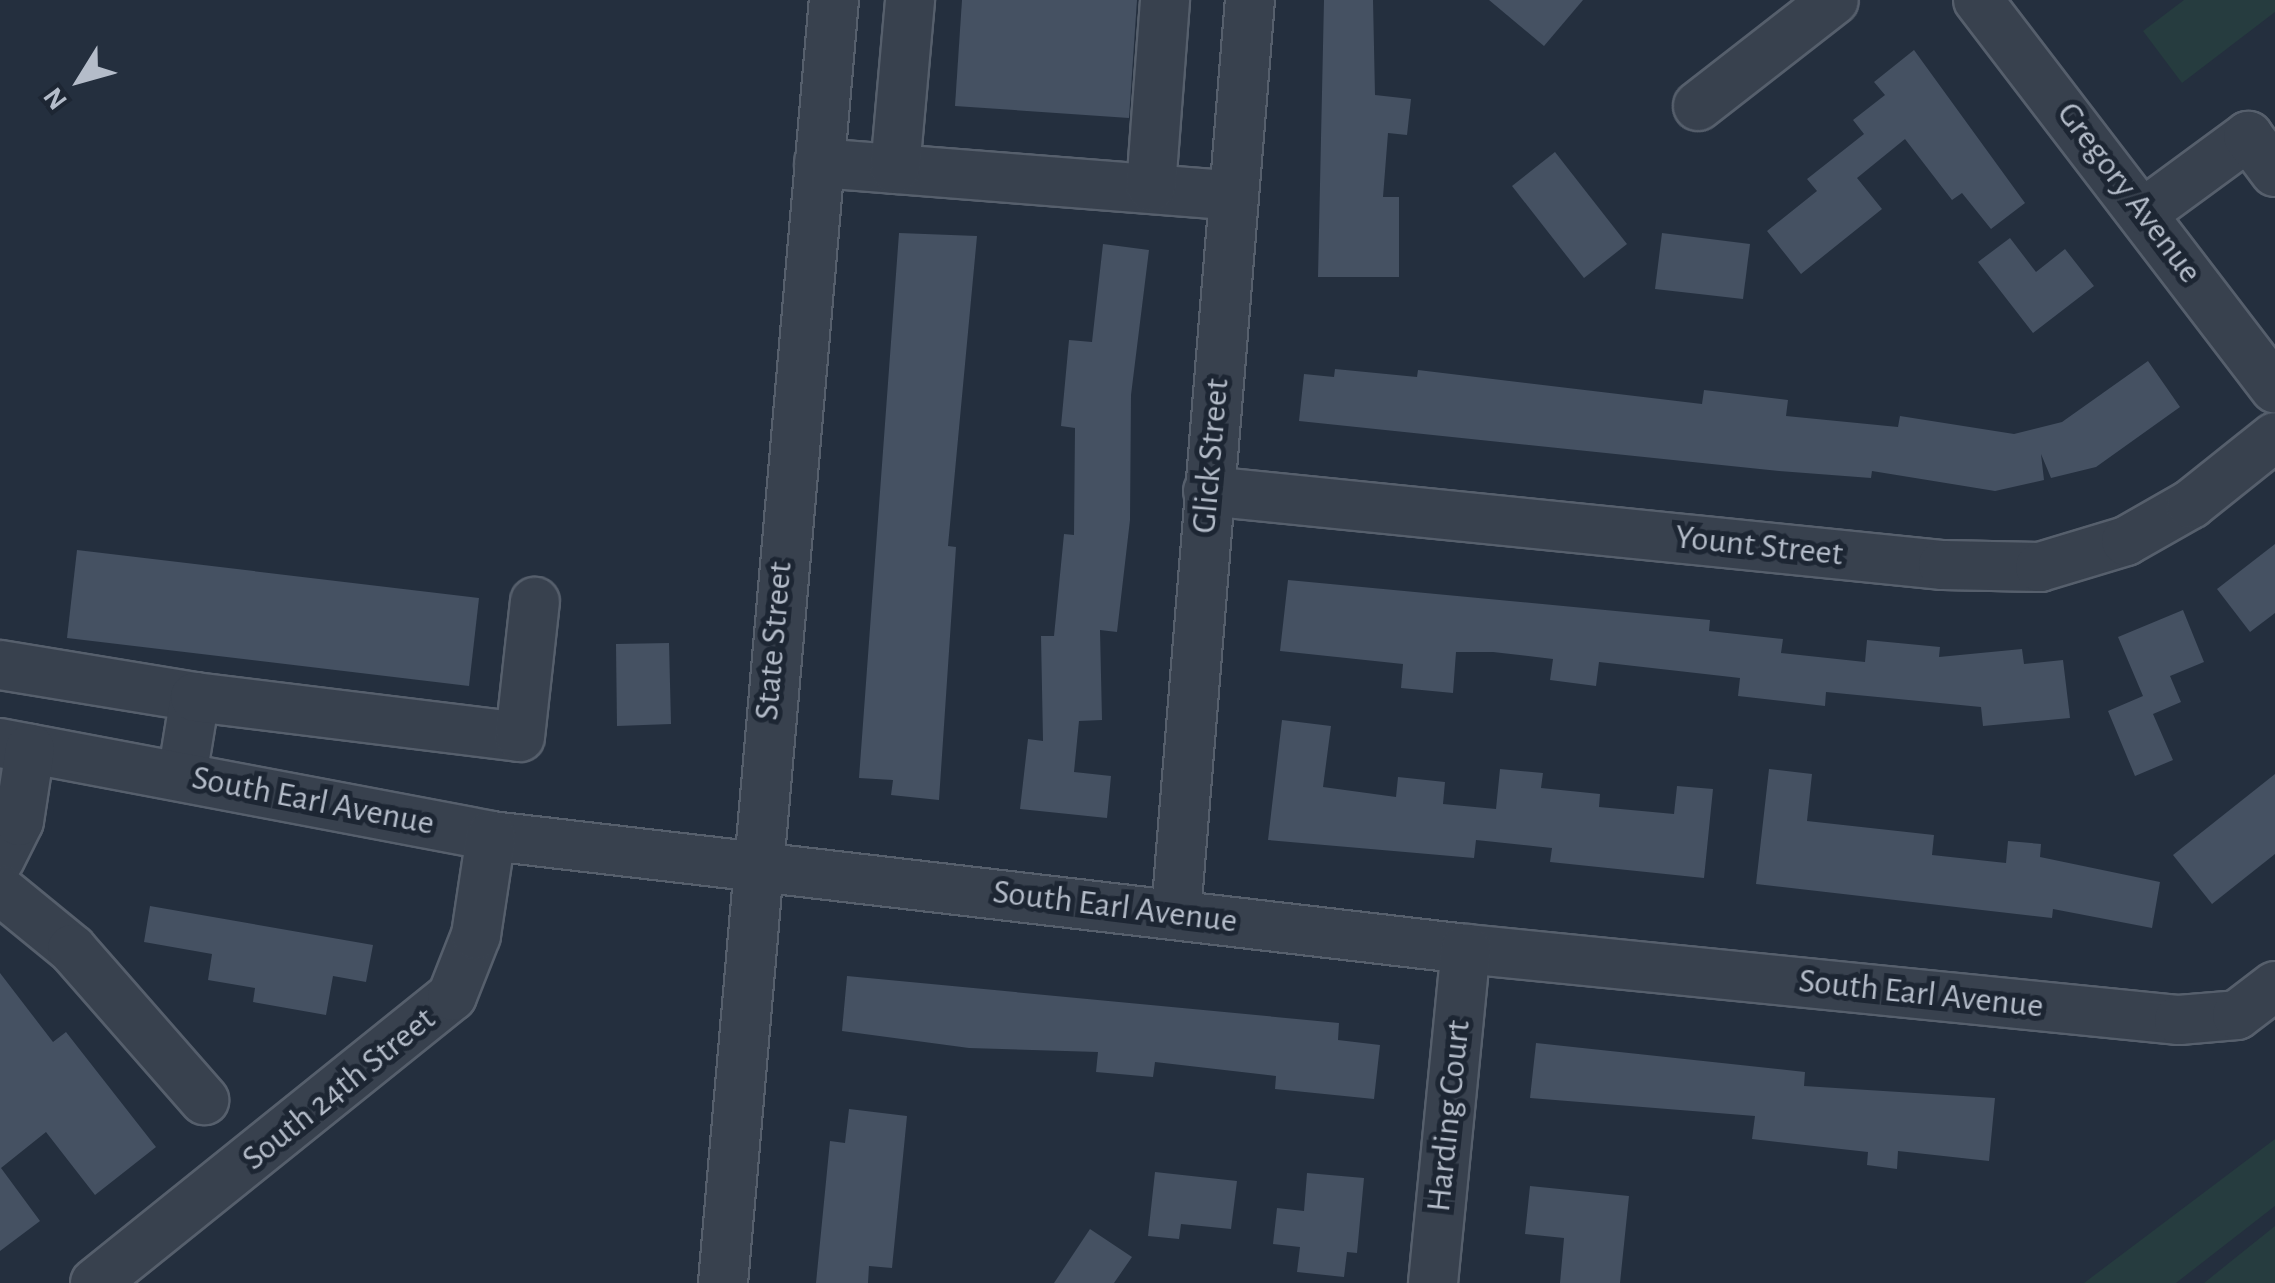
<!DOCTYPE html>
<html>
<head>
<meta charset="utf-8">
<style>
  body { margin:0 }
  #map { position:relative; width:2275px; height:1283px; overflow:hidden; background:#242f3e; font-family:"Alegreya Sans",sans-serif }
  div>[style] { position:absolute }
  .green>* { inset:0; background:#263c3f }
  .building>* { inset:0; background:#455162 }
  .roads { filter:drop-shadow(2px 0 #565f6c) drop-shadow(-2px 0 #565f6c) drop-shadow(0 2px #565f6c) drop-shadow(0 -2px #565f6c) }
  .minor>* { height:48px; margin:-24px; padding:0 24px; transform-origin:24px; border-radius:24px; background:#38414e }
  span { translate:-50% -50%; white-space:nowrap; text-align:center; line-height:1.15; -webkit-text-stroke:10px #1d2633; paint-order:stroke }
  .street-label { font-size:35px; color:#b4bcc9 }
  .north { position:absolute; left:30px; top:30px; width:100px; height:100px; -webkit-text-stroke:8px #1d2633; paint-order:stroke; rotate:233deg; font-size:28px; font-weight:700; line-height:40px; text-align:center; color:#b4bcc9 }
  .north::after { content:''; display:block; margin:auto; width:35px; height:45px; background:#b4bcc9; clip-path:polygon(50% 0,100% 100%,50% 72%,0 100%) }
</style>
</head>
<body>
<div id="map">
  <div class="green">
    <div style="clip-path:polygon(2184px 0,2275px 0,2275px 12px,2182px 83px,2143px 31px)"></div>
    <div style="clip-path:polygon(2275px 1139px,2275px 1206px,2176px 1283px,2084px 1283px)"></div>
    <div style="clip-path:polygon(2275px 1226px,2275px 1283px,2204px 1283px)"></div>
  </div>
  <div class="building">
    <div style="clip-path:polygon(962px 0,1137px 0,1129px 118px,955px 106px)"></div>
    <div style="clip-path:polygon(1324px 0,1373px 0,1375px 95px,1411px 99px,1407px 135px,1388px 133px,1383px 197px,1399px 197px,1399px 277px,1318px 277px)"></div>
    <div style="clip-path:polygon(1489px 0,1583px 0,1544px 46px)"></div>
    <div style="clip-path:polygon(1914px 50px,2025px 203px,1991px 229px,1962px 193px,1952px 200px,1905px 139px,1857px 178px,1882px 209px,1801px 274px,1767px 231px,1817px 191px,1807px 179px,1864px 134px,1853px 120px,1885px 95px,1874px 82px)"></div>
    <div style="clip-path:polygon(1555px 152px,1627px 244px,1584px 278px,1512px 186px)"></div>
    <div style="clip-path:polygon(899px 233px,977px 236px,948px 546px,956px 547px,939px 800px,891px 795px,893px 780px,859px 778px)"></div>
    <div style="clip-path:polygon(1662px 233px,1750px 244px,1743px 299px,1655px 289px)"></div>
    <div style="clip-path:polygon(2010px 238px,2036px 272px,2065px 249px,2094px 286px,2033px 333px,1978px 262px)"></div>
    <div style="clip-path:polygon(1103px 244px,1149px 250px,1131px 395px,1130px 520px,1117px 632px,1100px 630px,1102px 720px,1079px 721px,1074px 772px,1111px 776px,1107px 818px,1020px 809px,1028px 739px,1043px 741px,1041px 636px,1054px 636px,1064px 534px,1074px 535px,1075px 428px,1061px 426px,1069px 340px,1092px 342px)"></div>
    <div style="clip-path:polygon(2148px 361px,2180px 407px,2096px 467px,2051px 478px,2041px 454px,2044px 480px,1995px 491px,1872px 471px,1871px 478px,1779px 471px,1299px 421px,1304px 374px,1334px 377px,1335px 369px,1417px 377px,1418px 370px,1702px 404px,1704px 390px,1788px 400px,1786px 416px,1898px 427px,1900px 416px,2014px 434px,2062px 422px)"></div>
    <div style="clip-path:polygon(2275px 544px,2275px 613px,2250px 632px,2217px 589px)"></div>
    <div style="clip-path:polygon(77px 550px,479px 598px,469px 686px,67px 638px)"></div>
    <div style="clip-path:polygon(1288px 580px,1710px 620px,1709px 631px,1783px 639px,1781px 653px,1865px 662px,1867px 640px,1940px 647px,1939px 657px,2022px 649px,2024px 664px,2063px 660px,2070px 718px,1983px 726px,1981px 707px,1826px 692px,1825px 706px,1738px 696px,1740px 678px,1599px 662px,1596px 686px,1550px 680px,1553px 659px,1493px 652px,1456px 652px,1453px 693px,1401px 688px,1403px 664px,1280px 651px)"></div>
    <div style="clip-path:polygon(2183px 610px,2204px 662px,2170px 676px,2181px 702px,2153px 714px,2173px 760px,2135px 776px,2108px 711px,2143px 696px,2118px 637px)"></div>
    <div style="clip-path:polygon(669px 643px,671px 724px,617px 726px,616px 644px)"></div>
    <div style="clip-path:polygon(1282px 720px,1331px 726px,1323px 787px,1396px 797px,1398px 777px,1445px 782px,1443px 804px,1496px 809px,1500px 769px,1543px 773px,1541px 788px,1600px 794px,1599px 807px,1674px 814px,1677px 786px,1713px 789px,1704px 878px,1550px 862px,1552px 848px,1476px 840px,1474px 858px,1268px 840px)"></div>
    <div style="clip-path:polygon(1769px 769px,1812px 774px,1807px 821px,1934px 835px,1932px 855px,2006px 863px,2008px 841px,2041px 844px,2040px 857px,2160px 882px,2152px 928px,2053px 909px,2052px 918px,1756px 884px)"></div>
    <div style="clip-path:polygon(2275px 774px,2275px 854px,2212px 904px,2173px 855px)"></div>
    <div style="clip-path:polygon(150px 906px,373px 945px,366px 982px,333px 976px,326px 1015px,253px 1002px,255px 988px,208px 980px,212px 954px,144px 942px)"></div>
    <div style="clip-path:polygon(0 973px,53px 1042px,66px 1032px,156px 1147px,95px 1195px,46px 1132px,1px 1168px,40px 1221px,0 1251px)"></div>
    <div style="clip-path:polygon(847px 976px,1339px 1023px,1338px 1040px,1380px 1045px,1374px 1099px,1275px 1089px,1276px 1076px,1155px 1062px,1153px 1077px,1096px 1072px,1098px 1052px,969px 1048px,842px 1031px)"></div>
    <div style="clip-path:polygon(1536px 1043px,1805px 1072px,1804px 1086px,1995px 1098px,1989px 1161px,1898px 1151px,1897px 1169px,1867px 1165px,1868px 1152px,1752px 1139px,1755px 1116px,1530px 1098px)"></div>
    <div style="clip-path:polygon(849px 1109px,907px 1116px,892px 1268px,869px 1266px,868px 1283px,816px 1283px,830px 1141px,845px 1143px)"></div>
    <div style="clip-path:polygon(1155px 1172px,1237px 1181px,1231px 1229px,1181px 1224px,1179px 1239px,1148px 1236px)"></div>
    <div style="clip-path:polygon(1307px 1173px,1364px 1178px,1357px 1253px,1347px 1252px,1344px 1277px,1297px 1272px,1300px 1247px,1273px 1244px,1277px 1208px,1304px 1211px)"></div>
    <div style="clip-path:polygon(1530px 1186px,1629px 1196px,1620px 1283px,1560px 1283px,1564px 1238px,1525px 1234px)"></div>
    <div style="clip-path:polygon(1090px 1229px,1132px 1257px,1114px 1283px,1054px 1283px)"></div>
  </div>
  <div class="roads">
    <div class="minor">
      <div style="left:1978px;top:0;width:489px;rotate:52.6deg"></div>
      <div style="left:1698px;top:106px;width:172px;rotate:-37.9deg"></div>
      <div style="left:819px;top:163px;width:416px;rotate:4.5deg"></div>
      <div style="left:895px;top:169px;width:170px;rotate:-84.9deg"></div>
      <div style="left:1151px;top:187px;width:188px;rotate:-85.7deg"></div>
      <div style="left:2146px;top:211px;width:127px;rotate:-36.3deg"></div>
      <div style="left:2248px;top:136px;width:45px;rotate:53.1deg"></div>
      <div style="left:1208px;top:491px;width:739px;rotate:5.75deg"></div>
      <div style="left:1943px;top:565px;width:97px;rotate:1.2deg"></div>
      <div style="left:2040px;top:567px;width:90px;rotate:-16.8deg"></div>
      <div style="left:2126px;top:541px;width:75px;rotate:-29.6deg"></div>
      <div style="left:2191px;top:504px;width:107px;rotate:-38.6deg"></div>
      <div style="left:0;top:665px;width:198px;rotate:9.3deg"></div>
      <div style="left:195px;top:697px;width:80px;rotate:99.3deg"></div>
      <div style="left:195px;top:697px;width:327px;rotate:7deg"></div>
      <div style="left:520px;top:737px;width:136px;rotate:-83.7deg"></div>
      <div style="left:0;top:743px;width:500px;rotate:10.7deg"></div>
      <div style="left:491px;top:836px;width:982px;rotate:6.61deg"></div>
      <div style="left:1466px;top:949px;width:717px;rotate:5.69deg"></div>
      <div style="left:2179px;top:1020px;width:58px;rotate:-4.9deg"></div>
      <div style="left:2237px;top:1015px;width:48px;rotate:-37.3deg"></div>
      <div style="left:0;top:859px;width:42px;rotate:-63.4deg"></div>
      <div style="left:19px;top:821px;width:73px;rotate:-81.3deg"></div>
      <div style="left:0;top:890px;width:93px;rotate:39.3deg"></div>
      <div style="left:72px;top:949px;width:201px;rotate:48.8deg"></div>
      <div style="left:1176px;top:913px;width:916px;rotate:-85.37deg"></div>
      <div style="left:95px;top:1283px;width:458px;rotate:-38.8deg"></div>
      <div style="left:452px;top:996px;width:66px;rotate:-68.5deg"></div>
      <div style="left:476px;top:935px;width:100px;rotate:-81.4deg"></div>
      <div style="left:723px;top:1283px;width:1288px;rotate:-85.06deg"></div>
      <div style="left:1433px;top:1283px;width:336px;rotate:-84.4deg"></div>
    </div>
  </div>
  <div class="street-label">
    <span style="left:2129px;top:193px;rotate:53deg">Gregory Avenue</span>
    <span style="left:1211px;top:456px;rotate:-85deg">Glick Street</span>
    <span style="left:1759px;top:546px;rotate:6deg">Yount Street</span>
    <span style="left:774px;top:641px;rotate:-85deg">State Street</span>
    <span style="left:313px;top:801px;rotate:11deg">South Earl Avenue</span>
    <span style="left:1115px;top:907px;rotate:7deg">South Earl Avenue</span>
    <span style="left:1921px;top:994px;rotate:6deg">South Earl Avenue</span>
    <span style="left:339px;top:1089px;rotate:-39deg">South 24th Street</span>
    <span style="left:1449px;top:1116px;rotate:-84deg">Harding Court</span>
  </div>
  <div class="north">N</div>
</div>
</body>
</html>
